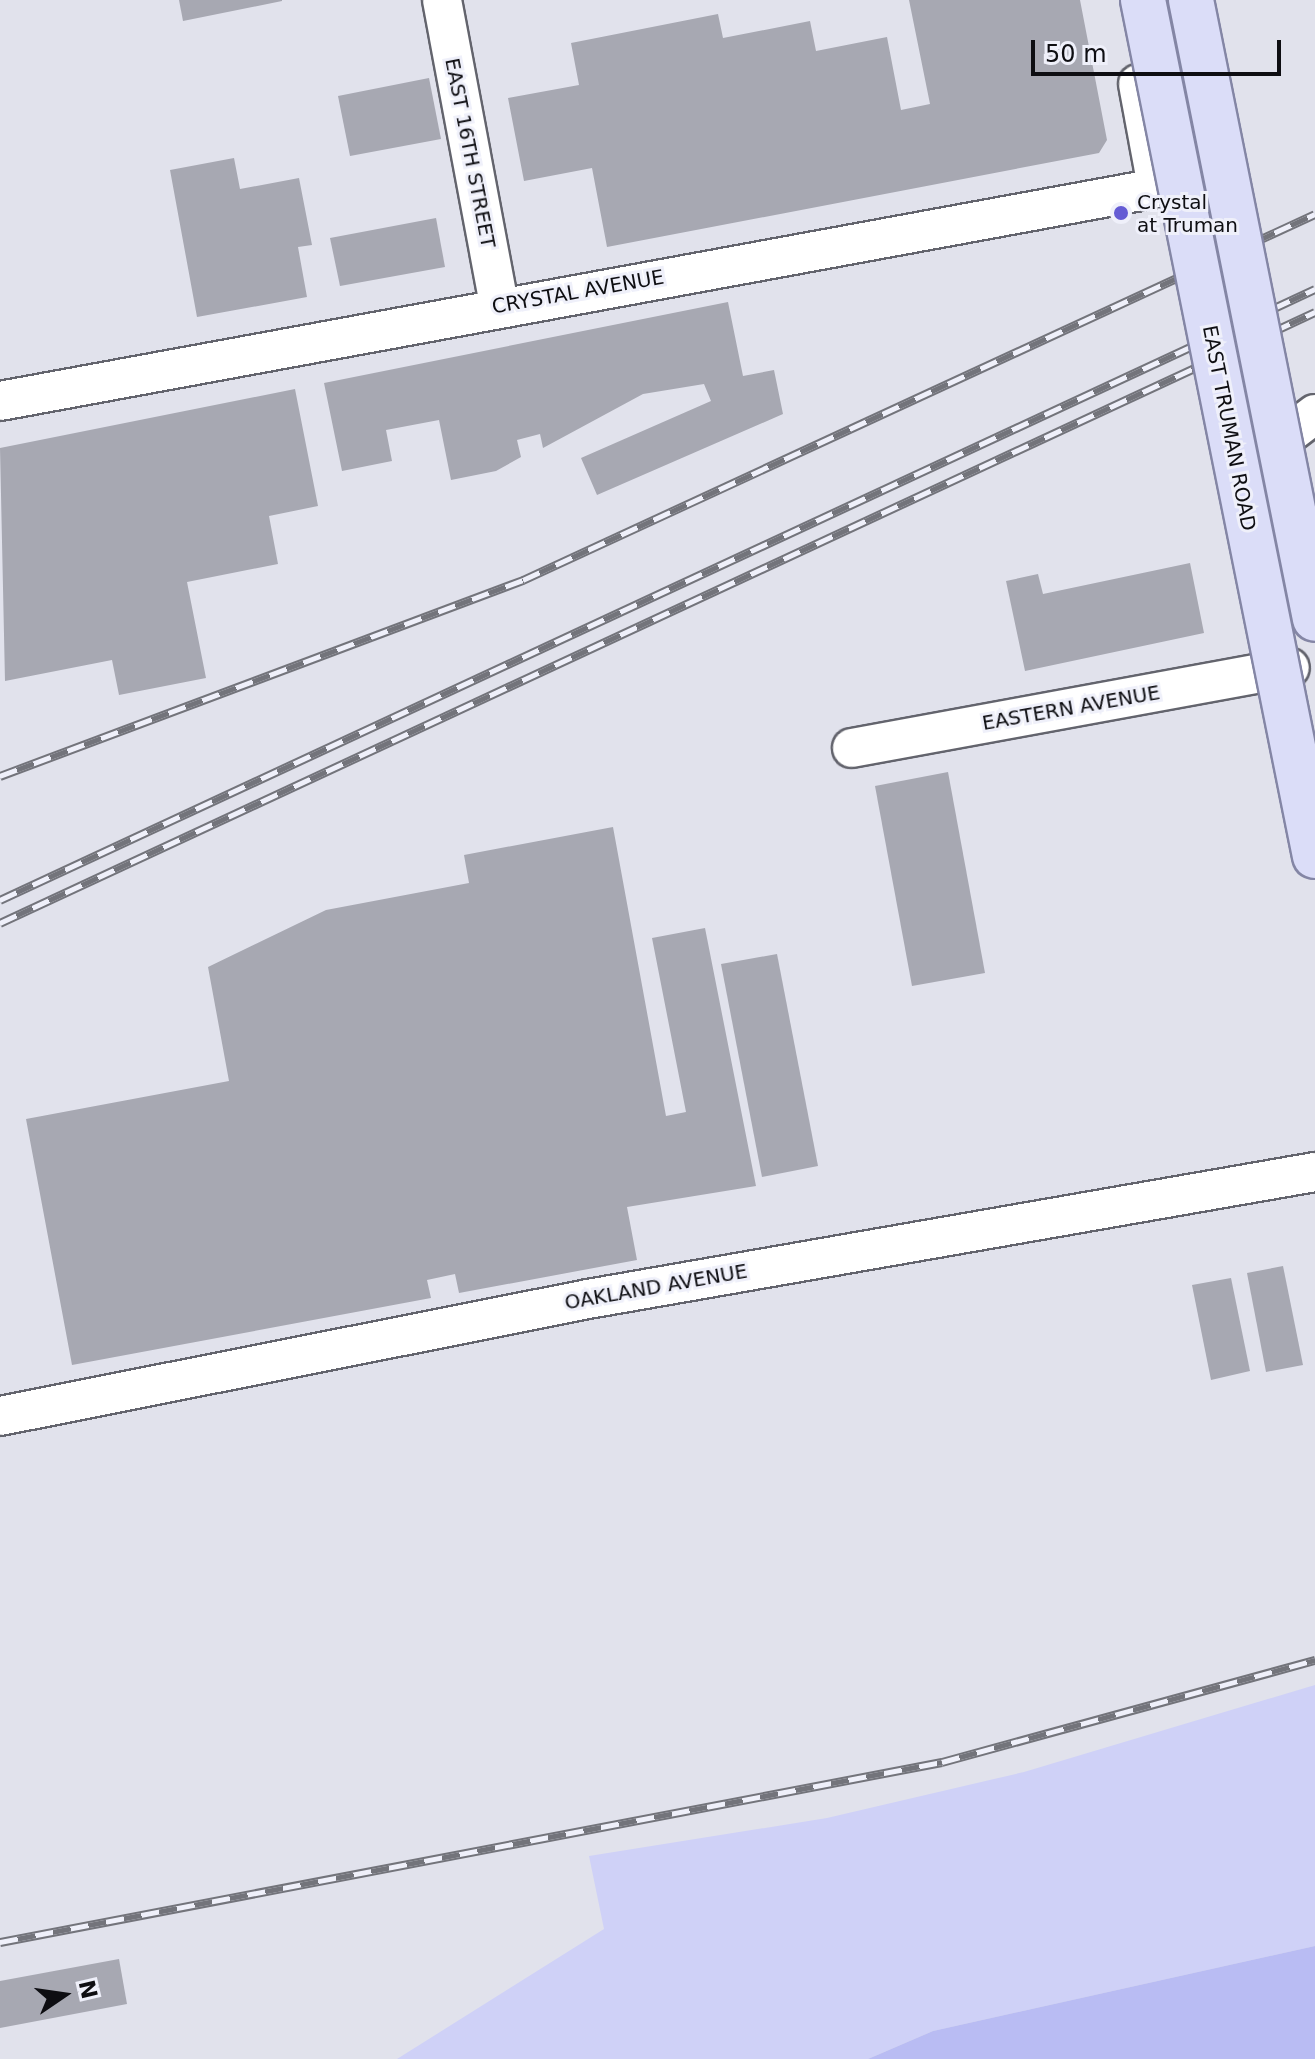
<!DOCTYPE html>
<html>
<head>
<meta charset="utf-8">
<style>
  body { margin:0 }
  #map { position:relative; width:1315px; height:2059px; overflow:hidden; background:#e1e2ec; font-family:"DejaVu Sans",sans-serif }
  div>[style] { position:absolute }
  .green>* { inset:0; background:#cfd1f7 }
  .water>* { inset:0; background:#b9bcf3 }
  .building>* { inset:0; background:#a7a8b2 }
  .roads { filter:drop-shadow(2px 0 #63646d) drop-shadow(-2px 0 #63646d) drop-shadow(0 2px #63646d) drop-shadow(0 -2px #63646d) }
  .minor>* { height:38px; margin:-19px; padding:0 19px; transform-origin:19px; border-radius:19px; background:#fff }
  .rail>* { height:9px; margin-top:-4.5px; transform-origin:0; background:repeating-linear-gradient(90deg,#eff0fa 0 18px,#73747b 0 36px); box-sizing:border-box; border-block:2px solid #73747b }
  .bridges { filter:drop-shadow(2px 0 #8486a5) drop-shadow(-2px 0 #8486a5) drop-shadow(0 2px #8486a5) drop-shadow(0 -2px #8486a5) }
  .major-bridge>* { height:44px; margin:-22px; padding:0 22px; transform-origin:22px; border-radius:22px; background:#dbddf8 }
  .dots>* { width:22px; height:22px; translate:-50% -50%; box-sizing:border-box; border:4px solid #eff0fa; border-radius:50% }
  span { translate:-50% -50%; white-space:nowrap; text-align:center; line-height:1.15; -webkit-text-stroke:6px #eff0fa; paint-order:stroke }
  .street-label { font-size:20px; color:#0e0e12 }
  .poi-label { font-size:20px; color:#0e0e12 }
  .left { translate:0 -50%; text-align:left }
  .north { position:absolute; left:24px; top:1955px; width:80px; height:80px; -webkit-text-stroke:6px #eff0fa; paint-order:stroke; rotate:77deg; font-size:22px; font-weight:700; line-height:32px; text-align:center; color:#0e0e12 }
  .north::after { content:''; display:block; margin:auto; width:28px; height:36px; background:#0e0e12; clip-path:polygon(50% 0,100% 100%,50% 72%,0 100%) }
  .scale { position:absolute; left:1031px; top:40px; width:250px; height:36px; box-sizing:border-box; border:4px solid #0e0e12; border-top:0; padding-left:10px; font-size:24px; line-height:28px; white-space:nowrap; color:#0e0e12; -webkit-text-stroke:6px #eff0fa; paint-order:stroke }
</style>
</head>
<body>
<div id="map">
  <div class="green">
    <div style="clip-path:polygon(1315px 1685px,1315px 1946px,933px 2031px,868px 2059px,397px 2059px,604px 1929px,589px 1856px,827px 1818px,1024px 1772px)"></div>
  </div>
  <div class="water">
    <div style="clip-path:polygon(1315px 1946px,1315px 2059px,868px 2059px,933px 2031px)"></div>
  </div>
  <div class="building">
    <div style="clip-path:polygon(179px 0,282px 0,282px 1px,183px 21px)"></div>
    <div style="clip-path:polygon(909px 0,1080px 0,1107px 140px,1099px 153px,607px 247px,592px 168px,524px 181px,508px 98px,579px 85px,571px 43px,718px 14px,723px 38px,810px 21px,816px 51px,887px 37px,901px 110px,930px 104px)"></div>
    <div style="clip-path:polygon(429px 78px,441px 139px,350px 156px,338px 96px)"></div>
    <div style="clip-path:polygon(234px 158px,240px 189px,299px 178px,312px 245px,298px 247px,307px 297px,197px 317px,170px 170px)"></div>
    <div style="clip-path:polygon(436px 218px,445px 267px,340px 286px,330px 238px)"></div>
    <div style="clip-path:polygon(728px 302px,743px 376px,774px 370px,783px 414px,597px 495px,581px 458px,711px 401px,704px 384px,643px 394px,543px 448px,540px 434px,517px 440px,521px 457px,496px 471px,451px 480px,439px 420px,386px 430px,392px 461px,342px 471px,324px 383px)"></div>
    <div style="clip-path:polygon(295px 389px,318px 506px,269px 516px,278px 564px,187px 582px,206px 678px,119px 695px,112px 660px,5px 681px,0 448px)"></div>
    <div style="clip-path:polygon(1190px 563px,1204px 633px,1025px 671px,1006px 581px,1038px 574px,1043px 594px)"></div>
    <div style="clip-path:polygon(948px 772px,985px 973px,912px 986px,875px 786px)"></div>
    <div style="clip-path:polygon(613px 827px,666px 1116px,686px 1112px,652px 938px,705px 928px,756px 1186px,627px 1207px,637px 1260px,459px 1293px,455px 1274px,427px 1280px,431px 1298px,72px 1365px,26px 1119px,229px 1081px,208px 967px,326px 910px,469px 883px,464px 855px)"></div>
    <div style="clip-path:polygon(777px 954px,818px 1166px,762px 1177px,721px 964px)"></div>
    <div style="clip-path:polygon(1283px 1266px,1303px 1365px,1266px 1372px,1247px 1273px)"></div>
    <div style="clip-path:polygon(1231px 1278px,1250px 1371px,1211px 1380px,1192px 1285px)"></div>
    <div style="clip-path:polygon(119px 1959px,127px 2004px,0 2028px,0 1981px)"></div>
  </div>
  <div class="roads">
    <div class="minor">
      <div style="left:442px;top:0;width:311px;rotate:79.4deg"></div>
      <div style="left:1138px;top:84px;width:105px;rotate:79.5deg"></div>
      <div style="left:0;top:401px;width:1243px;rotate:-10.43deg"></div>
      <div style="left:1222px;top:176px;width:33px;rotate:-102deg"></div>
      <div style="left:1260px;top:519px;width:26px;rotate:-101deg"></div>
      <div style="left:1255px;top:493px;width:38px;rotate:-81deg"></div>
      <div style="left:1261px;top:455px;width:68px;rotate:-37.2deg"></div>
      <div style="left:852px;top:748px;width:445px;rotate:-10.4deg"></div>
      <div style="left:0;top:1416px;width:600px;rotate:-11.25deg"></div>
      <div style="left:588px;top:1299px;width:738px;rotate:-9.91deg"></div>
    </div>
  </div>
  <div class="rail">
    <div style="left:0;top:776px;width:559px;rotate:-20.54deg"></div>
    <div style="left:523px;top:580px;width:872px;rotate:-24.8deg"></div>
    <div style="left:0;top:900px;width:1450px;rotate:-24.92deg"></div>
    <div style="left:0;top:923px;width:1450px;rotate:-24.92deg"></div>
    <div style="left:0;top:1942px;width:959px;rotate:-10.82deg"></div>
    <div style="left:942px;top:1762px;width:387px;rotate:-15.3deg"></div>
  </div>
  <div class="bridges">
    <div class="major-bridge">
      <div style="left:1143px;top:0;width:873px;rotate:78.64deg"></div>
      <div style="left:1191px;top:0;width:631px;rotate:78.67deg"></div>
    </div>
  </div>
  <div class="dots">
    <div style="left:1121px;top:213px;background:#645bd4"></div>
  </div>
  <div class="street-label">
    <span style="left:470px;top:153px;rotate:79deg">EAST 16TH STREET</span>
    <span style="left:578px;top:292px;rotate:-10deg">CRYSTAL AVENUE</span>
    <span style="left:1229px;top:428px;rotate:79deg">EAST TRUMAN ROAD</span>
    <span style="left:1071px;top:708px;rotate:-10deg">EASTERN AVENUE</span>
    <span style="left:656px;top:1287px;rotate:-10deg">OAKLAND AVENUE</span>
  </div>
  <div class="poi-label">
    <span class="left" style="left:1137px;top:214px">Crystal<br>at Truman</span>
  </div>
  <div class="north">N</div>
  <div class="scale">50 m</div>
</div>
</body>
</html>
